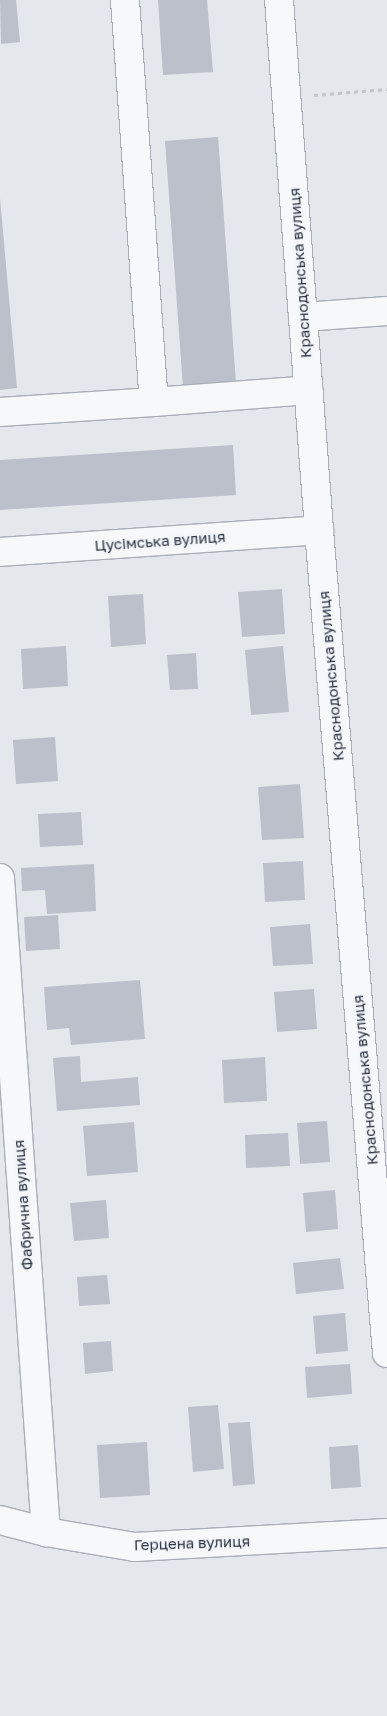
<!DOCTYPE html>
<html>
<head>
<meta charset="utf-8">
<style>
  body { margin:0 }
  #map { position:relative; width:387px; height:1716px; overflow:hidden; background:#e4e7ec; font-family:"Golos Text",sans-serif }
  div>[style] { position:absolute }
  .building>* { inset:0; background:#bbc0ca }
  .path>* { height:3px; margin-top:-1.5px; transform-origin:0; background:repeating-linear-gradient(90deg,#c2c5cb 0 4px,transparent 0 8px) }
  .roads { filter:drop-shadow(1px 0 #a9aeb7) drop-shadow(-1px 0 #a9aeb7) drop-shadow(0 1px #a9aeb7) drop-shadow(0 -1px #a9aeb7) }
  .minor>* { height:28px; margin:-14px; padding:0 14px; transform-origin:14px; border-radius:14px; background:#f7f8fa }
  span { translate:-50% -50%; white-space:nowrap; text-align:center; line-height:1.15; -webkit-text-stroke:4.5px #f4f6f9; paint-order:stroke }
  .street-label { font-size:15px; color:#2b3445 }
</style>
</head>
<body>
<div id="map">
  <div class="building">
    <div style="clip-path:polygon(0 0,16px 0,20px 42px,1px 44px)"></div>
    <div style="clip-path:polygon(158px 0,207px 0,213px 72px,163px 75px)"></div>
    <div style="clip-path:polygon(218px 137px,236px 383px,183px 387px,165px 141px)"></div>
    <div style="clip-path:polygon(0 198px,17px 388px,0 390px)"></div>
    <div style="clip-path:polygon(233px 445px,236px 495px,0 510px,0 460px)"></div>
    <div style="clip-path:polygon(282px 589px,285px 634px,242px 637px,238px 592px)"></div>
    <div style="clip-path:polygon(143px 594px,146px 644px,111px 647px,108px 596px)"></div>
    <div style="clip-path:polygon(66px 646px,68px 686px,23px 689px,21px 649px)"></div>
    <div style="clip-path:polygon(283px 646px,289px 712px,251px 715px,245px 650px)"></div>
    <div style="clip-path:polygon(196px 653px,198px 689px,170px 690px,167px 655px)"></div>
    <div style="clip-path:polygon(55px 737px,58px 781px,16px 784px,13px 740px)"></div>
    <div style="clip-path:polygon(300px 784px,304px 838px,262px 840px,258px 787px)"></div>
    <div style="clip-path:polygon(81px 812px,83px 845px,40px 847px,38px 814px)"></div>
    <div style="clip-path:polygon(303px 861px,305px 900px,265px 902px,263px 863px)"></div>
    <div style="clip-path:polygon(94px 864px,96px 911px,47px 914px,45px 890px,22px 891px,21px 868px)"></div>
    <div style="clip-path:polygon(58px 915px,60px 949px,26px 951px,24px 917px)"></div>
    <div style="clip-path:polygon(310px 924px,313px 964px,273px 966px,270px 927px)"></div>
    <div style="clip-path:polygon(140px 980px,145px 1039px,71px 1045px,69px 1028px,47px 1030px,44px 987px)"></div>
    <div style="clip-path:polygon(314px 989px,317px 1029px,277px 1032px,274px 992px)"></div>
    <div style="clip-path:polygon(80px 1056px,81px 1082px,138px 1077px,140px 1105px,57px 1111px,53px 1058px)"></div>
    <div style="clip-path:polygon(265px 1057px,267px 1101px,224px 1103px,222px 1060px)"></div>
    <div style="clip-path:polygon(327px 1121px,330px 1162px,300px 1164px,297px 1123px)"></div>
    <div style="clip-path:polygon(134px 1122px,138px 1172px,87px 1176px,83px 1126px)"></div>
    <div style="clip-path:polygon(288px 1133px,290px 1166px,246px 1168px,245px 1135px)"></div>
    <div style="clip-path:polygon(335px 1190px,338px 1229px,306px 1232px,303px 1193px)"></div>
    <div style="clip-path:polygon(106px 1200px,109px 1238px,74px 1241px,70px 1203px)"></div>
    <div style="clip-path:polygon(340px 1258px,344px 1289px,296px 1294px,293px 1263px)"></div>
    <div style="clip-path:polygon(107px 1275px,110px 1304px,79px 1306px,77px 1277px)"></div>
    <div style="clip-path:polygon(345px 1313px,348px 1351px,316px 1354px,313px 1316px)"></div>
    <div style="clip-path:polygon(111px 1341px,113px 1371px,85px 1374px,83px 1343px)"></div>
    <div style="clip-path:polygon(350px 1364px,352px 1394px,307px 1398px,305px 1367px)"></div>
    <div style="clip-path:polygon(218px 1405px,224px 1469px,193px 1472px,188px 1407px)"></div>
    <div style="clip-path:polygon(250px 1422px,255px 1484px,233px 1486px,228px 1423px)"></div>
    <div style="clip-path:polygon(147px 1442px,150px 1495px,100px 1498px,97px 1445px)"></div>
    <div style="clip-path:polygon(358px 1445px,361px 1487px,331px 1489px,329px 1447px)"></div>
  </div>
  <div class="path">
    <div style="left:314px;top:95px;width:73px;rotate:-4.7deg"></div>
  </div>
  <div class="roads">
    <div class="minor">
      <div style="left:125px;top:0;width:403px;rotate:85.9deg"></div>
      <div style="left:154px;top:402px;width:155px;rotate:-4.4deg"></div>
      <div style="left:279px;top:0;width:532px;rotate:85.68deg"></div>
      <div style="left:319px;top:530px;width:826px;rotate:85.28deg"></div>
      <div style="left:303px;top:317px;width:84px;rotate:-4.1deg"></div>
      <div style="left:0;top:412px;width:154px;rotate:-3.7deg"></div>
      <div style="left:0;top:552px;width:320px;rotate:-3.9deg"></div>
      <div style="left:0;top:878px;width:656px;rotate:85.98deg"></div>
      <div style="left:0;top:1520px;width:48px;rotate:14.6deg"></div>
      <div style="left:46px;top:1532px;width:90px;rotate:9.6deg"></div>
      <div style="left:135px;top:1547px;width:252px;rotate:-3.2deg"></div>
    </div>
  </div>
  <div class="street-label">
    <span style="left:300px;top:273px;rotate:-94deg">Краснодонська вулиця</span>
    <span style="left:160px;top:541px;rotate:-4deg">Цусімська вулиця</span>
    <span style="left:331px;top:676px;rotate:-95deg">Краснодонська вулиця</span>
    <span style="left:365px;top:1080px;rotate:-95deg">Краснодонська вулиця</span>
    <span style="left:23px;top:1205px;rotate:-94deg">Фабрична вулиця</span>
    <span style="left:192px;top:1543px;rotate:-2deg">Герцена вулиця</span>
  </div>
</div>
</body>
</html>
